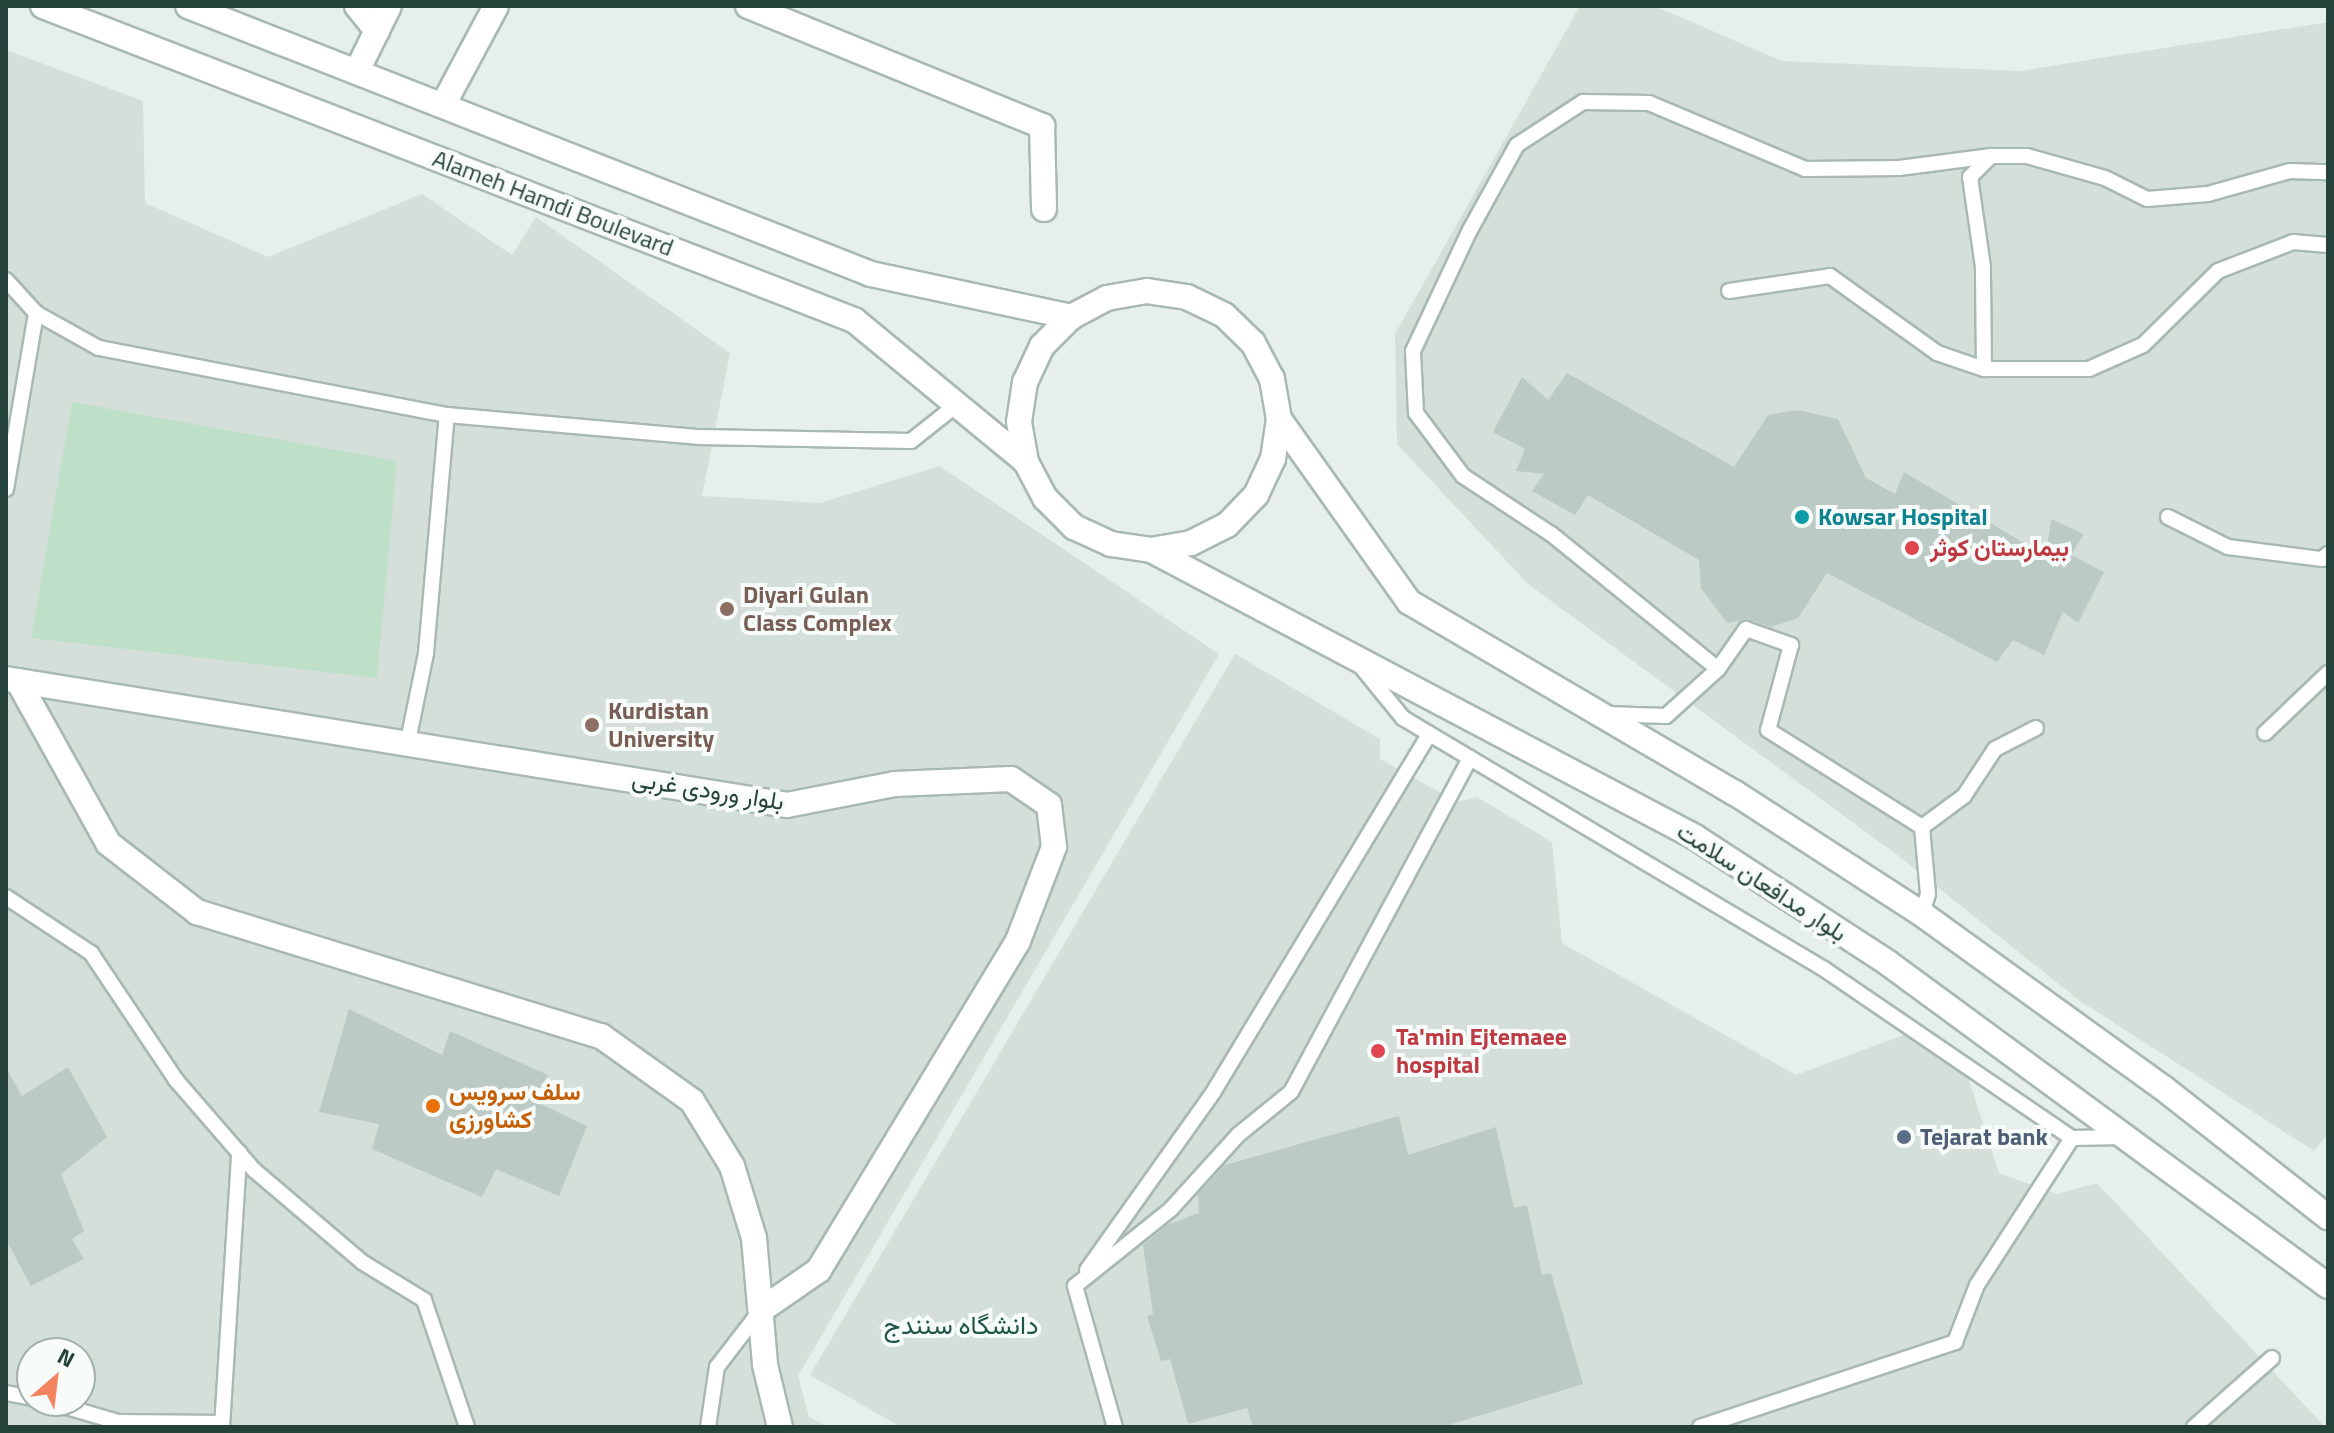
<!DOCTYPE html>
<html>
<head>
<meta charset="utf-8">
<style>
  body { margin:0 }
  #map { position:relative; width:2334px; height:1433px; overflow:hidden; background:#e6efeb; font-family:"Titillium Web",Vazirmatn,sans-serif }
  div>[style] { position:absolute }
  .built>* { inset:0; background:#d4dfda }
  .green>* { inset:0; background:#bfe0c8 }
  .building>* { inset:0; background:#bbcac4 }
  .roads { filter:drop-shadow(2px 0 #a8b8b2) drop-shadow(-2px 0 #a8b8b2) drop-shadow(0 2px #a8b8b2) drop-shadow(0 -2px #a8b8b2) }
  .service>* { height:14px; margin:-7px; padding:0 7px; transform-origin:7px; border-radius:7px; background:#fff }
  .minor>* { height:24px; margin:-12px; padding:0 12px; transform-origin:12px; border-radius:12px; background:#fff }
  .secondary>* { height:24px; margin:-12px; padding:0 12px; transform-origin:12px; border-radius:12px; background:#fff }
  .dots>* { width:22px; height:22px; translate:-50% -50%; box-sizing:border-box; border:4px solid #f7fbf9; border-radius:50% }
  span { translate:-50% -50%; white-space:nowrap; text-align:center; line-height:1.15; -webkit-text-stroke:8px #f7fbf9; paint-order:stroke }
  .street-label { font-size:24px; color:#24423a }
  .culture-label { font-size:24px; color:#0d838f; font-weight:700 }
  .left { translate:0 -50%; text-align:left }
  .health-label { font-size:24px; color:#be3a42; font-weight:700 }
  .education-label { font-size:24px; color:#785e54; font-weight:700 }
  .food-label { font-size:24px; color:#c56008; font-weight:700 }
  .service-label { font-size:24px; color:#4e5e75; font-weight:700 }
  .neighbourhood-label { font-size:26px; color:#1f5548 }
  .frame { position:absolute; inset:0; border:8px solid #24423a; pointer-events:none }
  .north { position:absolute; left:16px; top:1337px; width:80px; height:80px; box-sizing:border-box; background:#f7fbf9; border:2px solid #a3b1ad; border-radius:50%; rotate:28deg; font-size:22px; font-weight:700; line-height:32px; text-align:center; color:#24423a }
  .north::after { content:''; display:block; margin:auto; width:28px; height:36px; background:#f4845f; clip-path:polygon(50% 0,100% 100%,50% 72%,0 100%) }
</style>
</head>
<body>
<div id="map">
  <div class="built">
    <div style="clip-path:polygon(1580px 6px,1655px 6px,1782px 61px,2020px 71px,2328px 22px,2328px 1134px,2314px 1151px,2080px 1001px,1900px 857px,1528px 584px,1397px 444px,1395px 334px)"></div>
    <div style="clip-path:polygon(evenodd,6px 50px,143px 101px,145px 203px,268px 257px,422px 194px,512px 255px,536px 217px,730px 353px,702px 496px,820px 503px,940px 466px,1219px 654px,798px 1376px,809px 1417px,828px 1427px,6px 1427px,6px 50px,32px 1353px,80px 1353px,80px 1401px,32px 1401px,32px 1353px)"></div>
    <div style="clip-path:polygon(1235px 654px,1380px 739px,1380px 759px,1457px 802px,1477px 797px,1552px 842px,1562px 943px,1796px 1075px,1906px 1034px,1965px 1068px,1999px 1173px,2057px 1194px,2097px 1183px,2325px 1427px,901px 1427px,810px 1375px)"></div>
  </div>
  <div class="green">
    <div style="clip-path:polygon(72px 402px,397px 461px,377px 678px,31px 638px)"></div>
  </div>
  <div class="building">
    <div style="clip-path:polygon(1567px 373px,1734px 467px,1768px 415px,1798px 410px,1838px 419px,1866px 478px,1895px 494px,1904px 472px,2046px 556px,2051px 519px,2084px 534px,2071px 555px,2104px 572px,2078px 623px,2063px 612px,2044px 655px,2013px 640px,1997px 662px,1827px 573px,1798px 618px,1771px 627px,1748px 619px,1727px 623px,1701px 588px,1699px 560px,1588px 495px,1575px 515px,1532px 491px,1544px 474px,1516px 471px,1525px 449px,1493px 432px,1522px 377px,1548px 400px)"></div>
    <div style="clip-path:polygon(349px 1009px,442px 1055px,450px 1031px,548px 1075px,532px 1100px,587px 1126px,559px 1196px,496px 1169px,482px 1197px,372px 1149px,379px 1124px,319px 1112px)"></div>
    <div style="clip-path:polygon(68px 1067px,107px 1137px,61px 1174px,84px 1231px,72px 1239px,84px 1259px,31px 1286px,6px 1240px,6px 1068px,22px 1096px)"></div>
    <div style="clip-path:polygon(1399px 1116px,1408px 1155px,1496px 1127px,1514px 1208px,1527px 1205px,1542px 1275px,1551px 1273px,1583px 1384px,1442px 1427px,1253px 1427px,1247px 1408px,1188px 1424px,1170px 1359px,1161px 1361px,1147px 1316px,1153px 1314px,1143px 1245px,1167px 1225px,1199px 1213px,1198px 1194px,1225px 1165px)"></div>
  </div>
  <div class="roads">
    <div class="service">
      <div style="left:6px;top:280px;width:45px;rotate:47.7deg"></div>
      <div style="left:36px;top:313px;width:72px;rotate:29.1deg"></div>
      <div style="left:99px;top:348px;width:354px;rotate:10.9deg"></div>
      <div style="left:447px;top:415px;width:254px;rotate:5deg"></div>
      <div style="left:700px;top:437px;width:211px;rotate:1.1deg"></div>
      <div style="left:911px;top:441px;width:61px;rotate:-38.4deg"></div>
      <div style="left:1729px;top:291px;width:102px;rotate:-8.4deg"></div>
      <div style="left:1830px;top:276px;width:132px;rotate:35.7deg"></div>
      <div style="left:1937px;top:353px;width:50px;rotate:18.8deg"></div>
      <div style="left:1984px;top:369px;width:105px"></div>
      <div style="left:2089px;top:369px;width:59px;rotate:-24deg"></div>
      <div style="left:2143px;top:345px;width:105px;rotate:-44.6deg"></div>
      <div style="left:2218px;top:271px;width:80px;rotate:-21.1deg"></div>
      <div style="left:2293px;top:242px;width:35px;rotate:5deg"></div>
      <div style="left:1984px;top:369px;width:102px;rotate:-90.6deg"></div>
      <div style="left:1983px;top:267px;width:91px;rotate:-98.2deg"></div>
      <div style="left:1970px;top:177px;width:30px;rotate:-45deg"></div>
      <div style="left:1991px;top:156px;width:36px"></div>
      <div style="left:2027px;top:156px;width:81px;rotate:15.8deg"></div>
      <div style="left:2105px;top:178px;width:47px;rotate:26.6deg"></div>
      <div style="left:2147px;top:199px;width:61px;rotate:-4.7deg"></div>
      <div style="left:2208px;top:194px;width:85px;rotate:-15.7deg"></div>
      <div style="left:2290px;top:171px;width:38px;rotate:2deg"></div>
      <div style="left:6px;top:489px;width:179px;rotate:-80.3deg"></div>
      <div style="left:2168px;top:517px;width:67px;rotate:26.6deg"></div>
      <div style="left:2228px;top:547px;width:95px;rotate:7.3deg"></div>
      <div style="left:2322px;top:559px;width:8px;rotate:-40deg"></div>
      <div style="left:1363px;top:669px;width:63px;rotate:50.8deg"></div>
      <div style="left:1403px;top:718px;width:490px;rotate:30.8deg"></div>
      <div style="left:1824px;top:969px;width:300px;rotate:34.3deg"></div>
      <div style="left:2072px;top:1138px;width:49px;rotate:-1.2deg"></div>
      <div style="left:1718px;top:669px;width:215px;rotate:-141deg"></div>
      <div style="left:1551px;top:534px;width:105px;rotate:-146.6deg"></div>
      <div style="left:1463px;top:476px;width:79px;rotate:-126.7deg"></div>
      <div style="left:1416px;top:413px;width:62px;rotate:-92.8deg"></div>
      <div style="left:1413px;top:351px;width:134px;rotate:-64.8deg"></div>
      <div style="left:1470px;top:230px;width:97px;rotate:-61.1deg"></div>
      <div style="left:1517px;top:145px;width:79px;rotate:-33.1deg"></div>
      <div style="left:1583px;top:102px;width:66px;rotate:0.9deg"></div>
      <div style="left:1649px;top:103px;width:169px;rotate:22.9deg"></div>
      <div style="left:1805px;top:169px;width:94px;rotate:-0.6deg"></div>
      <div style="left:1899px;top:168px;width:93px;rotate:-7.4deg"></div>
      <div style="left:1606px;top:714px;width:60px;rotate:1.9deg"></div>
      <div style="left:1666px;top:716px;width:70px;rotate:-42.1deg"></div>
      <div style="left:1718px;top:669px;width:49px;rotate:-55deg"></div>
      <div style="left:1746px;top:629px;width:48px;rotate:19.6deg"></div>
      <div style="left:1791px;top:645px;width:88px;rotate:105.1deg"></div>
      <div style="left:1768px;top:730px;width:182px;rotate:32.2deg"></div>
      <div style="left:1922px;top:827px;width:67px;rotate:84.9deg"></div>
      <div style="left:1928px;top:894px;width:21px;rotate:107deg"></div>
      <div style="left:2265px;top:733px;width:87px;rotate:-43.6deg"></div>
      <div style="left:408px;top:741px;width:90px;rotate:-78.4deg"></div>
      <div style="left:426px;top:653px;width:239px;rotate:-85deg"></div>
      <div style="left:1922px;top:827px;width:52px;rotate:-36.4deg"></div>
      <div style="left:1964px;top:796px;width:56px;rotate:-56.6deg"></div>
      <div style="left:1995px;top:749px;width:46px;rotate:-27.1deg"></div>
      <div style="left:6px;top:897px;width:102px;rotate:33.4deg"></div>
      <div style="left:91px;top:953px;width:153px;rotate:56.2deg"></div>
      <div style="left:176px;top:1080px;width:119px;rotate:49.1deg"></div>
      <div style="left:254px;top:1170px;width:142px;rotate:40.4deg"></div>
      <div style="left:362px;top:1262px;width:73px;rotate:31.5deg"></div>
      <div style="left:424px;top:1300px;width:134px;rotate:71.3deg"></div>
      <div style="left:1087px;top:1270px;width:219px;rotate:-54.6deg"></div>
      <div style="left:1214px;top:1091px;width:417px;rotate:-58.9deg"></div>
      <div style="left:1075px;top:1286px;width:123px;rotate:-38.7deg"></div>
      <div style="left:1171px;top:1209px;width:100px;rotate:-47.8deg"></div>
      <div style="left:1238px;top:1135px;width:68px;rotate:-39.1deg"></div>
      <div style="left:1291px;top:1092px;width:379px;rotate:-61.8deg"></div>
      <div style="left:1075px;top:1286px;width:147px;rotate:74.2deg"></div>
      <div style="left:6px;top:1393px;width:26px;rotate:11deg"></div>
      <div style="left:46px;top:1401px;width:75px;rotate:16.3deg"></div>
      <div style="left:118px;top:1422px;width:104px;rotate:0.6deg"></div>
      <div style="left:222px;top:1427px;width:275px;rotate:-86.4deg"></div>
      <div style="left:708px;top:1427px;width:61px;rotate:-81.5deg"></div>
      <div style="left:717px;top:1367px;width:71px;rotate:-52.5deg"></div>
      <div style="left:1700px;top:1427px;width:269px;rotate:-18.4deg"></div>
      <div style="left:1955px;top:1342px;width:61px;rotate:-68.9deg"></div>
      <div style="left:1977px;top:1285px;width:175px;rotate:-57.1deg"></div>
      <div style="left:2194px;top:1427px;width:104px;rotate:-41.5deg"></div>
    </div>
    <div class="minor">
      <div style="left:357px;top:6px;width:32px;rotate:51deg"></div>
      <div style="left:748px;top:6px;width:318px;rotate:22.2deg"></div>
      <div style="left:1042px;top:126px;width:83px;rotate:88.6deg"></div>
      <div style="left:357px;top:71px;width:72px;rotate:-63.8deg"></div>
      <div style="left:443px;top:105px;width:112px;rotate:-61.8deg"></div>
      <div style="left:6px;top:679px;width:791px;rotate:9.16deg"></div>
      <div style="left:787px;top:805px;width:110px;rotate:-11deg"></div>
      <div style="left:895px;top:784px;width:116px;rotate:-2.5deg"></div>
      <div style="left:1011px;top:779px;width:46px;rotate:34.4deg"></div>
      <div style="left:1049px;top:805px;width:42px;rotate:83.2deg"></div>
      <div style="left:1054px;top:847px;width:101px;rotate:111deg"></div>
      <div style="left:1018px;top:941px;width:385px;rotate:121.2deg"></div>
      <div style="left:819px;top:1270px;width:70px;rotate:145.4deg"></div>
      <div style="left:18px;top:681px;width:185px;rotate:60.9deg"></div>
      <div style="left:108px;top:843px;width:113px;rotate:37.8deg"></div>
      <div style="left:197px;top:912px;width:423px;rotate:17.1deg"></div>
      <div style="left:601px;top:1036px;width:112px;rotate:35.5deg"></div>
      <div style="left:692px;top:1101px;width:76px;rotate:58.4deg"></div>
      <div style="left:732px;top:1166px;width:75px;rotate:73deg"></div>
      <div style="left:754px;top:1238px;width:127px;rotate:85deg"></div>
      <div style="left:765px;top:1365px;width:64px;rotate:76.4deg"></div>
    </div>
    <div class="secondary">
      <div style="left:43px;top:6px;width:870px;rotate:21.17deg"></div>
      <div style="left:854px;top:320px;width:223px;rotate:39.5deg"></div>
      <div style="left:1026px;top:462px;width:41px;rotate:62.2deg"></div>
      <div style="left:1045px;top:498px;width:41px;rotate:45deg"></div>
      <div style="left:1074px;top:527px;width:41px;rotate:24.7deg"></div>
      <div style="left:1111px;top:544px;width:40px;rotate:8.5deg"></div>
      <div style="left:1151px;top:550px;width:41px;rotate:-9.9deg"></div>
      <div style="left:1191px;top:543px;width:40px;rotate:-26.6deg"></div>
      <div style="left:1227px;top:525px;width:42px;rotate:-46deg"></div>
      <div style="left:1256px;top:495px;width:40px;rotate:-65deg"></div>
      <div style="left:1273px;top:459px;width:40px;rotate:-81.5deg"></div>
      <div style="left:1279px;top:419px;width:41px;rotate:-99.9deg"></div>
      <div style="left:1272px;top:379px;width:41px;rotate:-117.8deg"></div>
      <div style="left:1253px;top:343px;width:40px;rotate:-136deg"></div>
      <div style="left:1224px;top:315px;width:41px;rotate:-154.1deg"></div>
      <div style="left:1187px;top:297px;width:40px;rotate:-171.5deg"></div>
      <div style="left:1147px;top:291px;width:41px;rotate:170.1deg"></div>
      <div style="left:1107px;top:298px;width:41px;rotate:152.2deg"></div>
      <div style="left:1071px;top:317px;width:41px;rotate:135deg"></div>
      <div style="left:1042px;top:346px;width:40px;rotate:115deg"></div>
      <div style="left:1025px;top:382px;width:40px;rotate:98.5deg"></div>
      <div style="left:1019px;top:422px;width:41px;rotate:80.1deg"></div>
      <div style="left:188px;top:6px;width:734px;rotate:21.42deg"></div>
      <div style="left:871px;top:274px;width:205px;rotate:12.1deg"></div>
      <div style="left:1279px;top:419px;width:224px;rotate:54.6deg"></div>
      <div style="left:1409px;top:602px;width:378px;rotate:30.4deg"></div>
      <div style="left:1735px;top:793px;width:223px;rotate:32.9deg"></div>
      <div style="left:1922px;top:914px;width:296px;rotate:35.8deg"></div>
      <div style="left:2162px;top:1087px;width:211px;rotate:38.1deg"></div>
      <div style="left:1151px;top:550px;width:615px;rotate:27.81deg"></div>
      <div style="left:1695px;top:837px;width:230px;rotate:33.1deg"></div>
      <div style="left:1888px;top:963px;width:546px;rotate:36.28deg"></div>
    </div>
  </div>
  <div class="dots">
    <div style="left:1802px;top:517px;background:#0f9aa8"></div>
    <div style="left:1912px;top:548px;background:#e0444e"></div>
    <div style="left:727px;top:609px;background:#8d6e63"></div>
    <div style="left:592px;top:725px;background:#8d6e63"></div>
    <div style="left:1378px;top:1051px;background:#e0444e"></div>
    <div style="left:433px;top:1106px;background:#e8710a"></div>
    <div style="left:1904px;top:1137px;background:#5c6f8a"></div>
  </div>
  <div class="street-label">
    <span style="left:553px;top:203px;rotate:21deg">Alameh Hamdi Boulevard</span>
    <span style="left:708px;top:790px;rotate:9deg">بلوار ورودی غربی</span>
    <span style="left:1762px;top:882px;rotate:33deg">بلوار مدافعان سلامت</span>
  </div>
  <div class="culture-label">
    <span class="left" style="left:1818px;top:517px">Kowsar Hospital</span>
  </div>
  <div class="health-label">
    <span class="left" style="left:1930px;top:548px">بیمارستان کوثر</span>
    <span class="left" style="left:1396px;top:1051px">Ta'min Ejtemaee<br>hospital</span>
  </div>
  <div class="education-label">
    <span class="left" style="left:743px;top:609px">Diyari Gulan<br>Class Complex</span>
    <span class="left" style="left:608px;top:725px">Kurdistan<br>University</span>
  </div>
  <div class="food-label">
    <span class="left" style="left:449px;top:1106px">سلف سرویس<br>کشاورزی</span>
  </div>
  <div class="service-label">
    <span class="left" style="left:1920px;top:1137px">Tejarat bank</span>
  </div>
  <div class="neighbourhood-label">
    <span style="left:961px;top:1325px">دانشگاه سنندج</span>
  </div>
  <div class="frame"></div>
  <div class="north">N</div>
</div>
</body>
</html>
